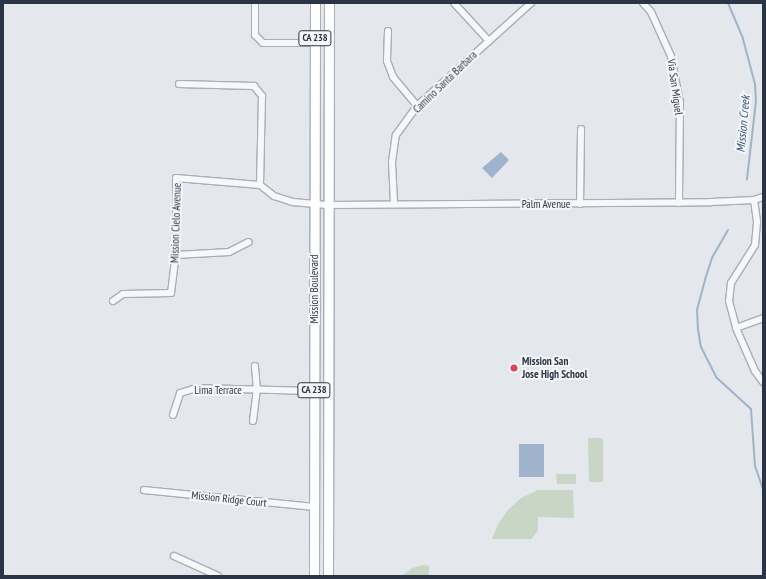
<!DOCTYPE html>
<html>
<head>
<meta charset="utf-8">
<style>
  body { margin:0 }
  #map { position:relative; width:766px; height:579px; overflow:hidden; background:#e4e7ec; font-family:"PT Sans Narrow",sans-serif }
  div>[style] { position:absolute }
  .green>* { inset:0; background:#c9d6c5 }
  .water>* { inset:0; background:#9fb4cc }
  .stream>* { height:2px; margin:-1px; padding:0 1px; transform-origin:1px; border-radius:1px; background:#9fb4cc }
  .roads { filter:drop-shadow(1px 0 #a9aeb7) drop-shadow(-1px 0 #a9aeb7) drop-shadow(0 1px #a9aeb7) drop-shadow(0 -1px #a9aeb7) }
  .minor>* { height:6px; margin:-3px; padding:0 3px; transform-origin:3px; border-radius:3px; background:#f7f8fa }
  .primary>* { height:9px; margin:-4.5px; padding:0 4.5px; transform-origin:4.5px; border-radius:4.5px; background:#fff }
  .dots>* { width:11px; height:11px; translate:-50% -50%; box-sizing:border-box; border:2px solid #f4f6f9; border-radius:50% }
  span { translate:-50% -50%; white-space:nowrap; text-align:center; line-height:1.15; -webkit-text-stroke:4px #f4f6f9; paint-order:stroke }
  .shield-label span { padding:1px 3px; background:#f4f6f9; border:1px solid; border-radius:3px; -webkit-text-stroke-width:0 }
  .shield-label { font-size:10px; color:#2b3445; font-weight:700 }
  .street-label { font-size:11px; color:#2b3445 }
  .poi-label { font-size:11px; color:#2b3445; font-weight:700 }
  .left { translate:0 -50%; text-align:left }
  .water-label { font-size:12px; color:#34527a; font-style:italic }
  .frame { position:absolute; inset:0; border:4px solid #2b3445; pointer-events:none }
</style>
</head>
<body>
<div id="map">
  <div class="green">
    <div style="clip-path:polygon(588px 438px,601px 438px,603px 440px,603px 482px,589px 482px)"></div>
    <div style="clip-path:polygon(556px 474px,576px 474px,576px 484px,557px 484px)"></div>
    <div style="clip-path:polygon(538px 490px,573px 490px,574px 518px,538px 517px,538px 531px,531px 539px,492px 539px,498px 524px,508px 510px,521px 498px)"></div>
    <div style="clip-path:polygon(423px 565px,429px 566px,429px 576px,402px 576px,412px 568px)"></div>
  </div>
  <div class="water">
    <div style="clip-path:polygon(501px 152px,509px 160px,492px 178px,482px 168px)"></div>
    <div style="clip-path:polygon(519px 444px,544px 444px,544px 477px,519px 477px)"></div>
  </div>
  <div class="stream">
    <div style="left:728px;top:3px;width:39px;rotate:67deg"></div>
    <div style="left:743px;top:39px;width:47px;rotate:75.1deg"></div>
    <div style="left:755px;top:84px;width:17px;rotate:87deg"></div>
    <div style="left:756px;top:101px;width:79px;rotate:96.6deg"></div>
    <div style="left:728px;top:230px;width:32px;rotate:120deg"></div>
    <div style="left:712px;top:258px;width:23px;rotate:108deg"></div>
    <div style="left:705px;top:280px;width:31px;rotate:105deg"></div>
    <div style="left:697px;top:310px;width:19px;rotate:87deg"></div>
    <div style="left:698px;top:329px;width:18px;rotate:81deg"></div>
    <div style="left:701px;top:347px;width:35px;rotate:63deg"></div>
    <div style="left:717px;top:378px;width:46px;rotate:42.4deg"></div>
    <div style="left:751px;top:409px;width:57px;rotate:86deg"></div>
    <div style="left:755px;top:466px;width:24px;rotate:71deg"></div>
  </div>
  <div class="roads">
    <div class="minor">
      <div style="left:255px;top:3px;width:32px;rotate:90deg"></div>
      <div style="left:255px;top:35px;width:11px;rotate:45deg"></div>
      <div style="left:263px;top:43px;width:52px"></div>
      <div style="left:454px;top:3px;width:52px;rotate:47.4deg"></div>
      <div style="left:643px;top:3px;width:12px;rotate:48deg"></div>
      <div style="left:651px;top:12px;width:48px;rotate:65.6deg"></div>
      <div style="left:671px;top:56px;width:48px;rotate:79.2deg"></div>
      <div style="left:680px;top:103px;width:100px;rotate:90.6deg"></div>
      <div style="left:388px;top:31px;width:30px;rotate:92deg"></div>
      <div style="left:387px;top:61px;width:17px;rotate:69deg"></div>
      <div style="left:393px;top:77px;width:38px;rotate:50deg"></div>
      <div style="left:179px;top:84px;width:75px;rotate:1.5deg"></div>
      <div style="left:254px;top:86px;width:13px;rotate:51deg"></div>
      <div style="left:262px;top:96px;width:89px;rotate:91.3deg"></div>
      <div style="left:754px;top:200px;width:22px;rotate:82deg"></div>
      <div style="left:757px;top:222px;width:23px;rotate:95deg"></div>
      <div style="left:755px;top:245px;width:45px;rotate:122.3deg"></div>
      <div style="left:731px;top:283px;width:18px;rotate:96deg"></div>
      <div style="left:729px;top:301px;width:28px;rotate:75deg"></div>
      <div style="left:736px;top:328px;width:47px;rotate:66.2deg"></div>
      <div style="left:755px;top:371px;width:14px;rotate:54deg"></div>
      <div style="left:394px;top:203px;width:41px;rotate:-92.8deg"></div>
      <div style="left:392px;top:162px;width:27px;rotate:-82deg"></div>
      <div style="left:396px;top:135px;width:36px;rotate:-54deg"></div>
      <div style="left:417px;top:106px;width:154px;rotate:-42.1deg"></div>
      <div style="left:580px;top:204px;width:75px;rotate:-89.2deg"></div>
      <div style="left:176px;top:255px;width:53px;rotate:-3.2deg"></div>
      <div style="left:229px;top:252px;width:22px;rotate:-27deg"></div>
      <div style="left:113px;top:301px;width:12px;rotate:-35deg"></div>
      <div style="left:123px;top:294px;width:48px;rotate:-1.2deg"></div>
      <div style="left:171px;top:293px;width:38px;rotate:-83deg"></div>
      <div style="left:176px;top:255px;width:77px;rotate:-90deg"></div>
      <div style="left:176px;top:178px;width:84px;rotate:4.8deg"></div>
      <div style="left:260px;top:185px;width:18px;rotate:38deg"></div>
      <div style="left:274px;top:196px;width:20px;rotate:18deg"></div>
      <div style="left:293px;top:202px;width:36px;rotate:5deg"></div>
      <div style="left:329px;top:205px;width:382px;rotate:-0.4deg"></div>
      <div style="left:711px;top:202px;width:43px;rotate:-2.7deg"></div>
      <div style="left:754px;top:200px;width:9px;rotate:-18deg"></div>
      <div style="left:736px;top:328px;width:29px;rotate:-20deg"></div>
      <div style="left:173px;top:415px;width:23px;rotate:-72deg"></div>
      <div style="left:180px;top:393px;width:17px;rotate:-17deg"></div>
      <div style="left:196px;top:388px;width:118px;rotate:1.5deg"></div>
      <div style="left:253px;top:421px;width:31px;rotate:-83deg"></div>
      <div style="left:257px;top:390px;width:24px;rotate:-95deg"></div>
      <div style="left:144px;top:490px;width:171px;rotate:5.7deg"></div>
      <div style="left:174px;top:556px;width:48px;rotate:24.4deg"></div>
    </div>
    <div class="primary">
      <div style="left:314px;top:576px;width:573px;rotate:-89.9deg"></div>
      <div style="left:328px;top:576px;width:573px;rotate:-89.9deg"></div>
    </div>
  </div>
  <div class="dots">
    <div style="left:514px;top:368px;background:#d1495b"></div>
  </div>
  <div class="shield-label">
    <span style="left:315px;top:38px">CA 238</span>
    <span style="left:314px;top:390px">CA 238</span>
  </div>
  <div class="street-label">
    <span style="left:445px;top:82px;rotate:-44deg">Camino Santa Barbara</span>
    <span style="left:675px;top:87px;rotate:82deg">Via San Miguel</span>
    <span style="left:546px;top:204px">Palm Avenue</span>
    <span style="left:176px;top:223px;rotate:-88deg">Mission Cielo Avenue</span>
    <span style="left:314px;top:289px;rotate:-90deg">Mission Boulevard</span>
    <span style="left:218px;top:390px">Lima Terrace</span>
    <span style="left:229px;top:499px;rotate:6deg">Mission Ridge Court</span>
  </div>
  <div class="poi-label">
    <span class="left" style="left:522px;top:368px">Mission San<br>Jose High School</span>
  </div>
  <div class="water-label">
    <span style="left:743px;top:124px;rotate:-85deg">Mission Creek</span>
  </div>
  <div class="frame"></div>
</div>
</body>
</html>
